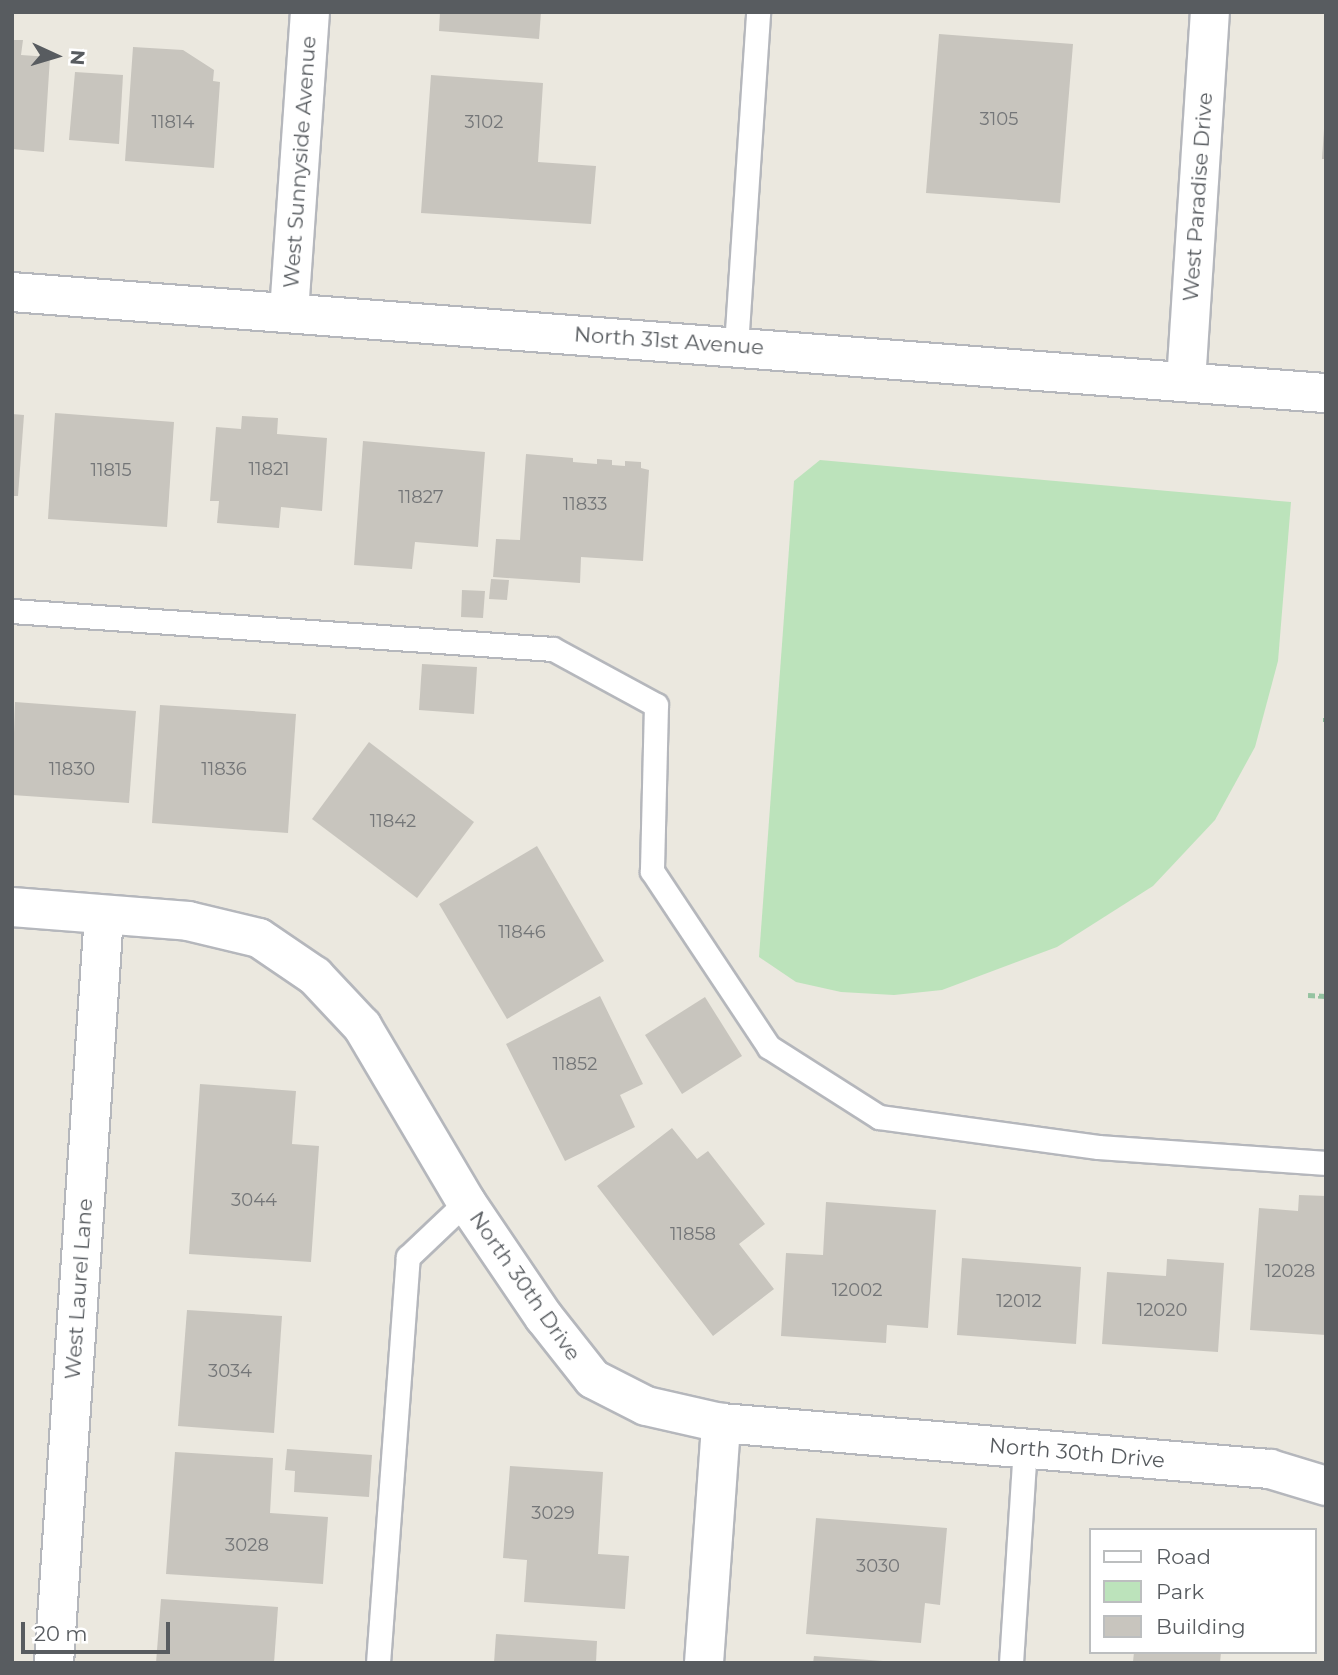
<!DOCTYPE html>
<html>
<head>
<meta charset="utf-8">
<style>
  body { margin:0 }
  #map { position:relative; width:1338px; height:1675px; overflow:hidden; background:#ebe8df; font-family:Montserrat,sans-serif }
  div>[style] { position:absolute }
  .green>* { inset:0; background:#bce3bb }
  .building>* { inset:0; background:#c8c5be }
  .path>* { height:4.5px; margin-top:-2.25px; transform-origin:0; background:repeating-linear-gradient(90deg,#95c3a1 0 7px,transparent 0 10.5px) }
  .roads { filter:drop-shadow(2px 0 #b5b7bc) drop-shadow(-2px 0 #b5b7bc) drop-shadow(0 2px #b5b7bc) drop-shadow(0 -2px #b5b7bc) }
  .lane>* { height:23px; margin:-11.5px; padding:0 11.5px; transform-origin:11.5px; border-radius:11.5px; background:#fff }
  .street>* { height:38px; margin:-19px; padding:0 19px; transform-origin:19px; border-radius:19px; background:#fff }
  .secondary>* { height:38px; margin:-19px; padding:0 19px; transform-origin:19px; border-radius:19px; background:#fff }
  span { translate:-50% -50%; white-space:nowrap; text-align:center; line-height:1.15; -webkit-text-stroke:6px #fff; paint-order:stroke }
  .number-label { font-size:18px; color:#747678 }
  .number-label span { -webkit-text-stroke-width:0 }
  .street-label { font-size:21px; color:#585c60 }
  .frame { position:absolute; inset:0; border:14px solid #585c60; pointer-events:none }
  .legend { position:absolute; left:1089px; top:1528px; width:228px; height:126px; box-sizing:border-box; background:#fff; border:2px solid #bcbebf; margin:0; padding:9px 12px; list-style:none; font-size:21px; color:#585c60 }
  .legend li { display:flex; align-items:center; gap:14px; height:35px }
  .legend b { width:35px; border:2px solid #bcbebf }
  .north { position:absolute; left:21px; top:21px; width:70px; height:70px; -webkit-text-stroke:5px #fff; paint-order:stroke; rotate:94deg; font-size:19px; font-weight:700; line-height:28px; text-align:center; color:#585c60 }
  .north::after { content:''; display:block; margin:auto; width:24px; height:32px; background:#585c60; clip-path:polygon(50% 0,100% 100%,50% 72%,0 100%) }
  .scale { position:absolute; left:21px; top:1622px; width:149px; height:32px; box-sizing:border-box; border:4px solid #585c60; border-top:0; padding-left:9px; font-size:21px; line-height:24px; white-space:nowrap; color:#585c60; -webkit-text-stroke:5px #fff; paint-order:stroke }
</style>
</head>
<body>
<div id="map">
  <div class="green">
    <div style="clip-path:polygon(820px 460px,1291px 502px,1278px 661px,1255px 747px,1215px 820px,1153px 886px,1057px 947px,942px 990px,894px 995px,841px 992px,796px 982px,759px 957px,794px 481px)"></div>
  </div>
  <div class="building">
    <div style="clip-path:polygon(440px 12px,541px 12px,539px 39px,439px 31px)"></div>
    <div style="clip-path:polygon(939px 34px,1073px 44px,1060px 203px,926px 193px)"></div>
    <div style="clip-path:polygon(12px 40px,23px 40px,21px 55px,50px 57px,44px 152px,12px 149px)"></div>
    <div style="clip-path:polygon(133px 47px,183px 50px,214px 70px,213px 81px,220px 82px,214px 168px,125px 161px)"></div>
    <div style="clip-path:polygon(75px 72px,123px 75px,119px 144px,69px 140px)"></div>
    <div style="clip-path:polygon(431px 75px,543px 83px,538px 162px,596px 166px,591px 224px,421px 213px)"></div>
    <div style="clip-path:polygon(1324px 129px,1326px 129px,1326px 159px,1322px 159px)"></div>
    <div style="clip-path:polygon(55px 413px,174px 422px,167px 527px,48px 519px)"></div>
    <div style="clip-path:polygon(12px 414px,24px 415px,18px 496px,12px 496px)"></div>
    <div style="clip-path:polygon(242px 416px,278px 418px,277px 434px,327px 438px,322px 511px,281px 507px,279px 528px,217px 523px,219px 501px,210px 501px,216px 427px,241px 429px)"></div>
    <div style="clip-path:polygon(363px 441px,485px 452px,478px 547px,415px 542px,412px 569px,354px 565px)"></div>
    <div style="clip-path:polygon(526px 454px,573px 458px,573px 462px,597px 464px,597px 459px,612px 460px,612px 465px,625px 466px,625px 461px,641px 462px,641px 468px,649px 470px,643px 561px,581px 557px,580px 583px,493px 577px,496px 539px,520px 540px)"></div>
    <div style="clip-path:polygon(491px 579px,509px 580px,507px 600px,489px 599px)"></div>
    <div style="clip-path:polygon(462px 590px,485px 591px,483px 618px,461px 617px)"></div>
    <div style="clip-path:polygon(422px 664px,477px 667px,474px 714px,419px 710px)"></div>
    <div style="clip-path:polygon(15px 702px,136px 711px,129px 803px,12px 795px)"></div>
    <div style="clip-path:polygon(160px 705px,296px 714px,288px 833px,152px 823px)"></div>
    <div style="clip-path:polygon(369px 742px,474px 822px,417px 898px,312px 819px)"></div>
    <div style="clip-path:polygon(537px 846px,604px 961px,507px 1019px,439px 904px)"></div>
    <div style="clip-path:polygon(600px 996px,643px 1084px,620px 1095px,635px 1127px,565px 1161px,506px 1044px)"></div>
    <div style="clip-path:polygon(705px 997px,742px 1056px,682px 1094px,645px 1035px)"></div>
    <div style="clip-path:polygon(200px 1084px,296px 1091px,292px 1144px,319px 1146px,311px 1262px,189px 1254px)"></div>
    <div style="clip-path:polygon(672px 1128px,697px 1159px,708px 1151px,765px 1224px,739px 1244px,774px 1289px,713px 1336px,597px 1186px)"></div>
    <div style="clip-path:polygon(1299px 1195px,1326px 1196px,1326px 1335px,1250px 1330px,1259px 1208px,1298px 1211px)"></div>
    <div style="clip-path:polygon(826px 1202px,936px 1210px,928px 1328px,887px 1325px,886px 1343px,781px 1336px,786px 1253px,823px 1255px)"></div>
    <div style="clip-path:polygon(962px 1258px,1081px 1267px,1076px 1344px,957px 1335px)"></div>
    <div style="clip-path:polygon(1167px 1259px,1224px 1263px,1218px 1352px,1102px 1344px,1107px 1272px,1166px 1276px)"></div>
    <div style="clip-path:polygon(187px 1310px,282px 1316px,274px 1433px,178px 1426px)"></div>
    <div style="clip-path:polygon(287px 1449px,372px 1455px,369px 1497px,294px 1492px,295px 1471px,285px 1470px)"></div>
    <div style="clip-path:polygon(175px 1452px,273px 1458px,270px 1513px,328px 1517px,323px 1584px,166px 1574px)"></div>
    <div style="clip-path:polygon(510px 1466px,603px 1472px,598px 1554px,629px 1556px,625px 1609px,524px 1602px,527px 1560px,503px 1558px)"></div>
    <div style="clip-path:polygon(816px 1518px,947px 1528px,940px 1605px,925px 1603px,921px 1643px,806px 1634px)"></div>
    <div style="clip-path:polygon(161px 1599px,278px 1607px,274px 1663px,156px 1663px)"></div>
    <div style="clip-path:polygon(496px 1634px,597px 1641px,596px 1663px,494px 1663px)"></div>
    <div style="clip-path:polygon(1134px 1652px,1221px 1652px,1220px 1663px,1133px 1662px)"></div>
    <div style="clip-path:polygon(814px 1656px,883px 1661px,883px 1663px,813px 1663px)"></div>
  </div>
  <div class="path">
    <div style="left:1323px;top:720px;width:3px"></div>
    <div style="left:1308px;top:995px;width:18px;rotate:3deg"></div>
  </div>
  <div class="roads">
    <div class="lane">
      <div style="left:736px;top:346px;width:335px;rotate:-86.2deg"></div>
      <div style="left:12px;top:611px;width:542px;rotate:4.02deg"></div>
      <div style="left:553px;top:649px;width:117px;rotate:28.5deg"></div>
      <div style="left:656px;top:705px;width:166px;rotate:91.4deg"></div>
      <div style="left:652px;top:871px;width:211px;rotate:56.4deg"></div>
      <div style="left:769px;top:1047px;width:130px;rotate:32.5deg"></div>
      <div style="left:879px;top:1117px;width:221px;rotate:7.8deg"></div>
      <div style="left:1098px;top:1147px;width:229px;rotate:4deg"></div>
      <div style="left:378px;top:1663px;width:407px;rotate:-85.8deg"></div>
      <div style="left:408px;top:1257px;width:80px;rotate:-43.5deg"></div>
      <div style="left:1011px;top:1663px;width:214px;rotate:-86.3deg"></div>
    </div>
    <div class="street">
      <div style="left:289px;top:312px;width:301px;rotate:-86deg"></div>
      <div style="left:1186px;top:382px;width:371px;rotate:-86.3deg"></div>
      <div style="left:12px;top:907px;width:177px;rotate:4.5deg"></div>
      <div style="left:188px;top:921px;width:73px;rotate:13.5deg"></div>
      <div style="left:259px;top:938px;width:68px;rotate:34.2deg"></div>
      <div style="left:315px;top:976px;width:69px;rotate:46.8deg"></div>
      <div style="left:362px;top:1026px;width:204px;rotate:59.4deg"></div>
      <div style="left:466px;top:1202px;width:139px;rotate:55.9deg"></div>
      <div style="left:544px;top:1317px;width:79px;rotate:51.7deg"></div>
      <div style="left:593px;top:1379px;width:59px;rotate:27deg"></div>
      <div style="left:646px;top:1406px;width:77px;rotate:12.8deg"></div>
      <div style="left:721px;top:1423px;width:551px;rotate:4.79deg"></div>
      <div style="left:1270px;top:1469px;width:59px;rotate:16.9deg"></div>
      <div style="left:54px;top:1663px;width:750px;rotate:-86.18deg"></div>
      <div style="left:704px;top:1663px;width:241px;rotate:-85.9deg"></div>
    </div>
    <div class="secondary">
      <div style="left:12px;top:292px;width:1318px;rotate:4.4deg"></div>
    </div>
  </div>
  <div class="number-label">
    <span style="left:999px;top:119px">3105</span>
    <span style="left:173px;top:122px">11814</span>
    <span style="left:484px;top:122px">3102</span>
    <span style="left:269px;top:469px">11821</span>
    <span style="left:111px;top:470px">11815</span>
    <span style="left:421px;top:497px">11827</span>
    <span style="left:585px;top:504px">11833</span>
    <span style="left:72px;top:769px">11830</span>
    <span style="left:224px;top:769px">11836</span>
    <span style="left:393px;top:821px">11842</span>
    <span style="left:522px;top:932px">11846</span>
    <span style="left:575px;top:1064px">11852</span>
    <span style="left:254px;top:1200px">3044</span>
    <span style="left:693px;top:1234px">11858</span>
    <span style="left:1290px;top:1271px">12028</span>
    <span style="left:857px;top:1290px">12002</span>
    <span style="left:1019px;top:1301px">12012</span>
    <span style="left:1162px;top:1310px">12020</span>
    <span style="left:230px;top:1371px">3034</span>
    <span style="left:553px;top:1513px">3029</span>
    <span style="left:247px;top:1545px">3028</span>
    <span style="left:878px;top:1566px">3030</span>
  </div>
  <div class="street-label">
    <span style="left:300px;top:162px;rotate:-86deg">West Sunnyside Avenue</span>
    <span style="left:1198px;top:197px;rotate:-86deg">West Paradise Drive</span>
    <span style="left:669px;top:341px;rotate:4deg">North 31st Avenue</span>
    <span style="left:525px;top:1286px;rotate:55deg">North 30th Drive</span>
    <span style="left:79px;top:1289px;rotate:-86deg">West Laurel Lane</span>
    <span style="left:1077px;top:1453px;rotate:5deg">North 30th Drive</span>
  </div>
  <div class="frame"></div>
  <ul class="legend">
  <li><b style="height:9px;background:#fff"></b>Road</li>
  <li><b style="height:19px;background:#bce3bb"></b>Park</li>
  <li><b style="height:19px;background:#c8c5be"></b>Building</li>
  </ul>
  <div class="north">N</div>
  <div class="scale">20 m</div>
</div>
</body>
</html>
